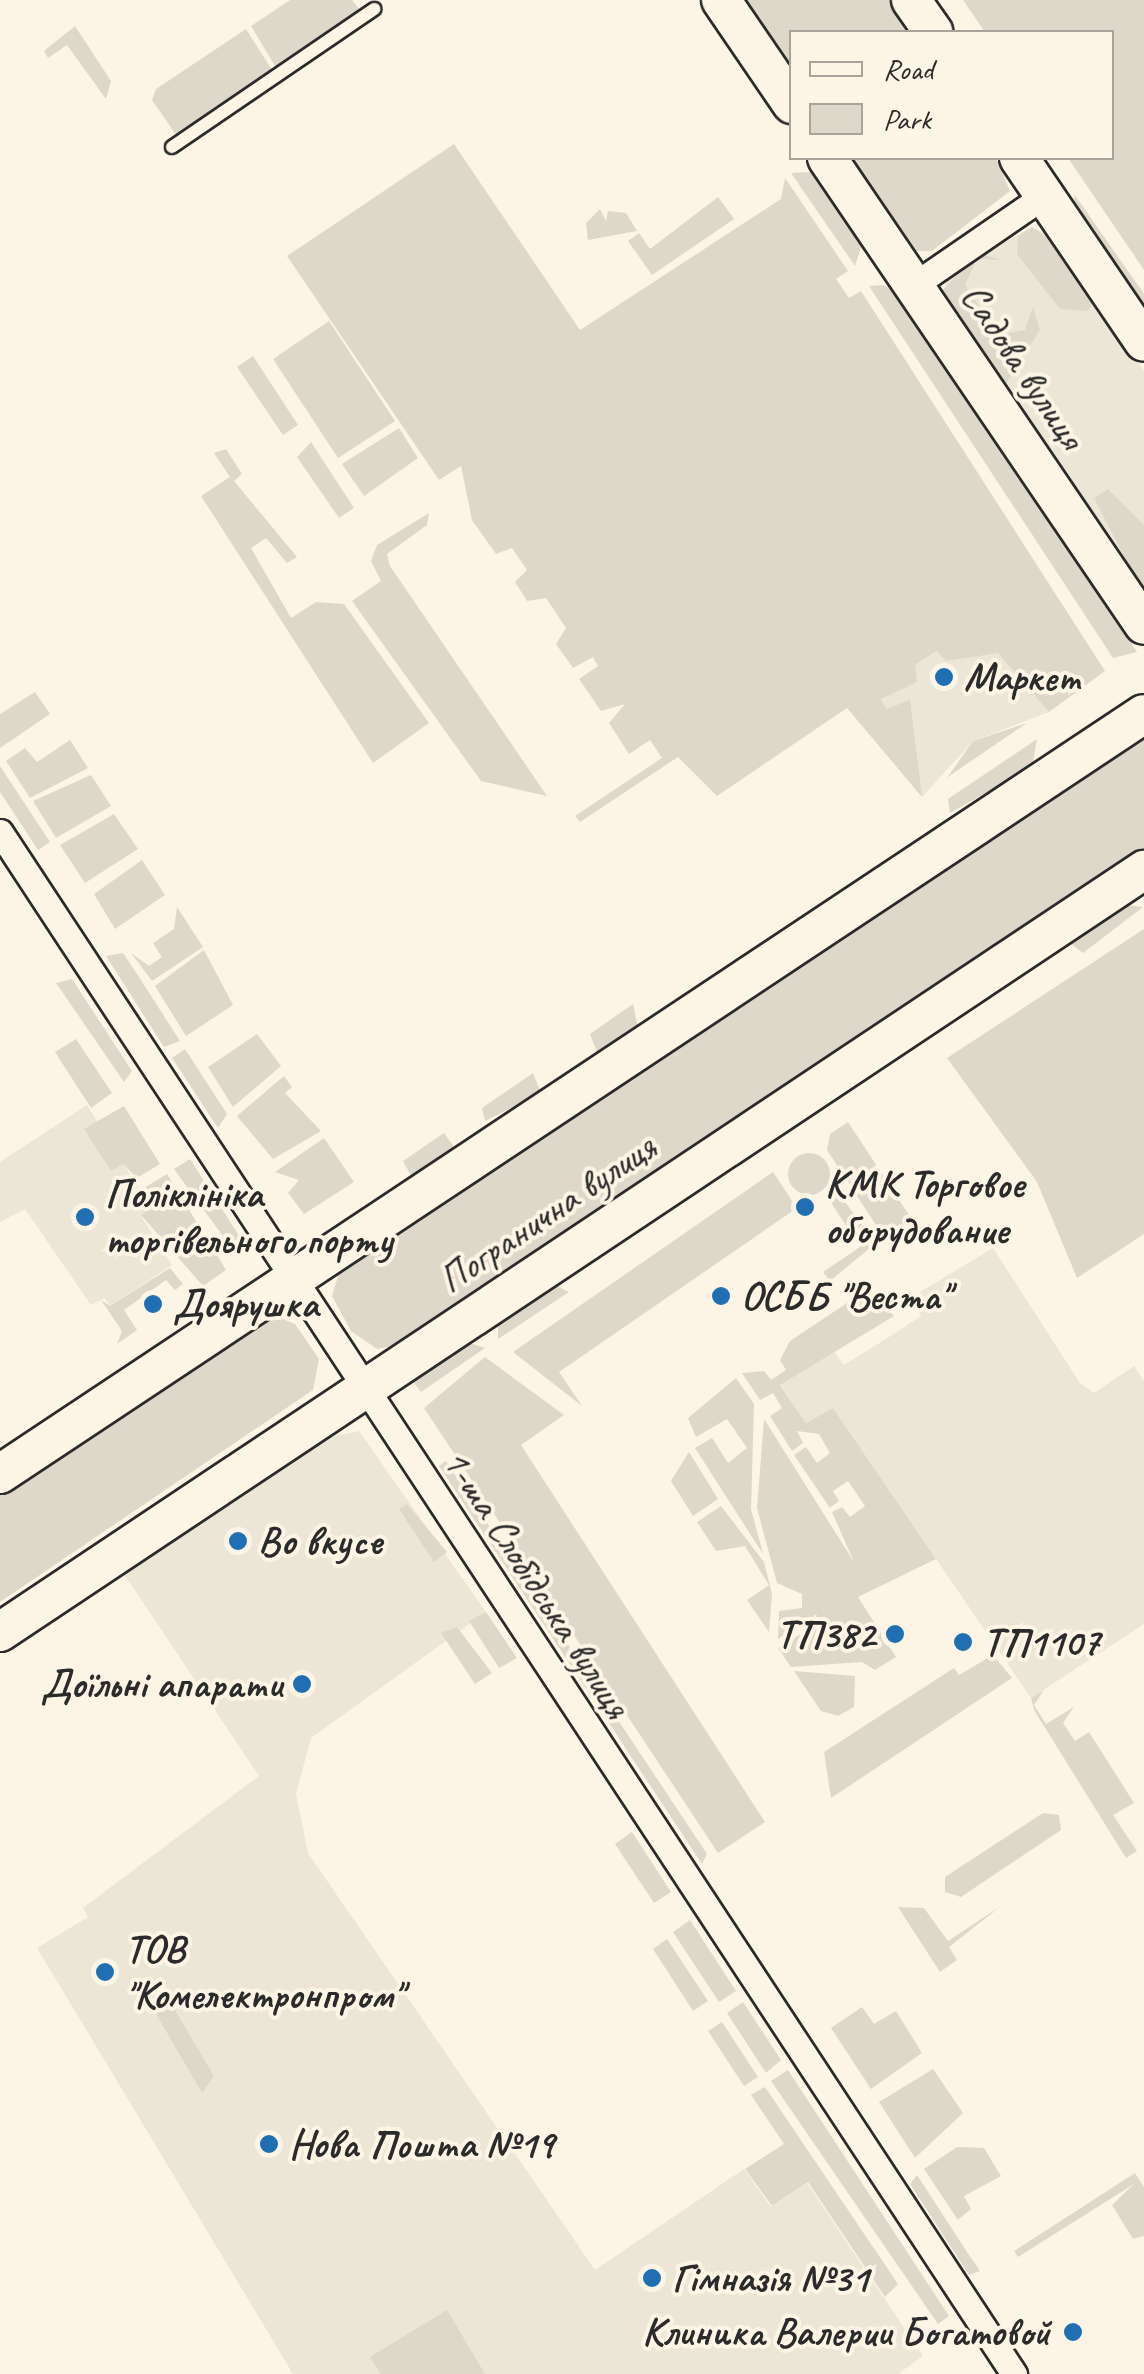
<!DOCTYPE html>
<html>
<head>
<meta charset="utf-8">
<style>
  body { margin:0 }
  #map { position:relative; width:1144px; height:2374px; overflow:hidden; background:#fcf5e5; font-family:Caveat,sans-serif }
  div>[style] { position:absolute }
  .built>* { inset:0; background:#ece6d7 }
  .green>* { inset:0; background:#ded8ca }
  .round { border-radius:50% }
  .roads { filter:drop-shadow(2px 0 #2b2b2b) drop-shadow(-2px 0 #2b2b2b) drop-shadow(0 2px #2b2b2b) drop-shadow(0 -2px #2b2b2b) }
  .lane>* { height:12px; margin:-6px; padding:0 6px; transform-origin:6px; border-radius:6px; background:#fcf5e5 }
  .street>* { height:25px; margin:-12.5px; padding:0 12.5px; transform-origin:12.5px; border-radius:12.5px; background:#fcf5e5 }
  .secondary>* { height:38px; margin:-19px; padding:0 19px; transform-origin:19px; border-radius:19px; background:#fcf5e5 }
  .dots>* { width:28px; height:28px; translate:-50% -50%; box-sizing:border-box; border:5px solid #fcf5e5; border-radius:50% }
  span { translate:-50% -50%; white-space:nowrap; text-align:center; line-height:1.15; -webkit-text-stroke:8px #fcf5e5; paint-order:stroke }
  .street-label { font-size:40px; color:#2b2b2b }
  .poi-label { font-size:40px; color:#2b2b2b; font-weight:700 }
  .left { translate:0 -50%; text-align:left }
  .right { translate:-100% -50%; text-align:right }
  .legend { position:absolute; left:789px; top:30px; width:325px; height:130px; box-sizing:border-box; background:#fcf5e5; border:2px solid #a8a49b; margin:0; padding:12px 18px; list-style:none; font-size:30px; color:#2b2b2b }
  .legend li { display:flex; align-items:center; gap:20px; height:50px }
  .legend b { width:50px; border:2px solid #a8a49b }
</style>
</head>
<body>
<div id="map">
  <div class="built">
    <div style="clip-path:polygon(1032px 227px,1047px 234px,1144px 371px,1144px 595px,943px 290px,952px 272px)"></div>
    <div style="clip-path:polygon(1002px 648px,1038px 691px,1049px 712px,973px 741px,922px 797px,847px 707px,938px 651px)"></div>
    <div style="clip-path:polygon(87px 1105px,151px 1208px,141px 1216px,172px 1265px,110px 1306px,105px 1298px,91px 1305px,25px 1209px,0 1222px,0 1162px)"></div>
    <div style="clip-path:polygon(993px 1248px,1080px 1383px,1094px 1393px,1134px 1366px,1144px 1381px,1144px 1624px,1031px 1698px,833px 1408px,806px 1423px,780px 1384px,833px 1350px,844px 1365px,878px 1344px,921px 1316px,910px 1298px)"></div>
    <div style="clip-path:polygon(359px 1431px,486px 1612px,311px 1738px,296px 1794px,308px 1853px,595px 2270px,744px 2169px,771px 2207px,807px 2183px,923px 2356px,898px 2374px,293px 2374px,37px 1948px,88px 1917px,83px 1908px,259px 1776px,122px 1571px,326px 1438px)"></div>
  </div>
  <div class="green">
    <div style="clip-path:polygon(290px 0,352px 0,359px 9px,278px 71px,251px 26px)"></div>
    <div style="clip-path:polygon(739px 0,889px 0,911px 32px,792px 32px,791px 77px)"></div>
    <div style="clip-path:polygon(963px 0,1144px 0,1144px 270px,1068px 158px,1112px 158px,1112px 32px,985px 32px)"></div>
    <div style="clip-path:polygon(75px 26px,111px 81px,106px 99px,67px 45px,48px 58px,44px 51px)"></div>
    <div style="clip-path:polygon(246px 29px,274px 73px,179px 139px,152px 100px,156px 89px)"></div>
    <div style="clip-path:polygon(454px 144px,580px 330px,781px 199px,785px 178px,848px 271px,836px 279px,849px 298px,861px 291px,1105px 671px,1049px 712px,998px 653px,946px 661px,937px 651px,915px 665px,917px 682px,881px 699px,886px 709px,910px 700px,922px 797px,847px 708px,717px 796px,678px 757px,580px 822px,575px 816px,662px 758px,650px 740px,629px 754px,609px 723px,625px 704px,601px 711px,579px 679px,598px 666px,593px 657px,573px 668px,556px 644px,566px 628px,546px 598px,527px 601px,515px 582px,527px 570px,512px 548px,496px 554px,472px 520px,461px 466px,439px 480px,287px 256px)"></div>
    <div style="clip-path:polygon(846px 158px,996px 158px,1010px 191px,932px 251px,917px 251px)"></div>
    <div style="clip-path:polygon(812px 172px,862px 244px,855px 266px,791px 173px)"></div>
    <div style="clip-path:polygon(1074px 194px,1144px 294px,1144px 312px,1076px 212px)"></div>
    <div style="clip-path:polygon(718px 197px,734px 219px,652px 275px,628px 241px,639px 233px,650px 249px)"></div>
    <div style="clip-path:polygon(600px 209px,606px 221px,608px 211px,626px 213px,637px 231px,588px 240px,586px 223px)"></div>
    <div style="clip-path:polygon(1032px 227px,1060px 247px,1094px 300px,1088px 311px,1060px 309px,1017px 254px,1018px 236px)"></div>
    <div style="clip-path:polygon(979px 253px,1001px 260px,977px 259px,965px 285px,998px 335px,1025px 330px,1033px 307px,1040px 330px,1004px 387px,943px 290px)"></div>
    <div style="clip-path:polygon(884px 285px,898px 295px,1137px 652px,1113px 658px,869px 286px)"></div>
    <div style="clip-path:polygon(329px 321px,395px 421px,338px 458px,273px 359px)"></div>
    <div style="clip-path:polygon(253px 356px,298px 425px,283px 435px,237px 367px)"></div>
    <div style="clip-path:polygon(399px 428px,418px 458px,364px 496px,342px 464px)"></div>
    <div style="clip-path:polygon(311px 442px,354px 508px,339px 518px,297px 457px)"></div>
    <div style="clip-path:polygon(226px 449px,242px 474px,234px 481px,297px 557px,287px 563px,266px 538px,251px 548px,291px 618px,316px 602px,344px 604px,429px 723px,373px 763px,201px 496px,230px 477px,214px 453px)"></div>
    <div style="clip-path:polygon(1108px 489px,1144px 525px,1144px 595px,1094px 498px)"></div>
    <div style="clip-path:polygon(429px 513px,427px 525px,387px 554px,390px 566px,547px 796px,481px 781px,352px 601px,381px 581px,371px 561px,377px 545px)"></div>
    <div style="clip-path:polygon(35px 692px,50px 714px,0 748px,0 714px)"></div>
    <div style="clip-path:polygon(1027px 723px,952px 774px,947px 778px,973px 741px)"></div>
    <div style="clip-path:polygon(1144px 737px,1144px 849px,397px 1345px,377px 1349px,351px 1331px,332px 1296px,339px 1273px)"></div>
    <div style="clip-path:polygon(1037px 739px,1032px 767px,950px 813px,948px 799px)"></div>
    <div style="clip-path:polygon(70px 740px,88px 768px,30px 798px,6px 761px,25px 748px,37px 762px)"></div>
    <div style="clip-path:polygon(0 766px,50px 842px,38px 850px,0 792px)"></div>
    <div style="clip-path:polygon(91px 775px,111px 806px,56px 838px,33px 801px)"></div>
    <div style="clip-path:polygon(114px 814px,138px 849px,85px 883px,60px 845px)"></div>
    <div style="clip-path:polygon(142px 860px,165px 895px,115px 929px,94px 894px)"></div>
    <div style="clip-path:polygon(1126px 905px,1143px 907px,1083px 953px,1070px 943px)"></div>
    <div style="clip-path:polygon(177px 907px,203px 947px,152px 981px,131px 953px,149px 966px,162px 957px,153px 943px,174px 929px)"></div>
    <div style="clip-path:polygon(1144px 929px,1144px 1234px,1077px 1278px,1037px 1182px,947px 1058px)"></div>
    <div style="clip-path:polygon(204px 950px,233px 1005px,186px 1036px,155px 986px)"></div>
    <div style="clip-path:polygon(123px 953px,141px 980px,180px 1041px,164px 1047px,106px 956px)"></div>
    <div style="clip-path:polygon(72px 979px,132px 1071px,124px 1082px,56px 983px)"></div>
    <div style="clip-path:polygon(633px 1004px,638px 1028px,598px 1055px,590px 1034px)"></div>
    <div style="clip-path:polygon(257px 1034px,281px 1066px,233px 1107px,208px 1067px)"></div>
    <div style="clip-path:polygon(76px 1039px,112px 1093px,91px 1108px,55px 1052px)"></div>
    <div style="clip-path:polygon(185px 1049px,227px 1114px,218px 1128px,172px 1058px)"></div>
    <div style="clip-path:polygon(533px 1073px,541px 1093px,485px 1121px,482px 1108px)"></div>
    <div style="clip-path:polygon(284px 1076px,292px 1087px,285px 1093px,321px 1131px,273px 1159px,237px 1116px)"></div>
    <div style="clip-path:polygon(124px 1106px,160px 1164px,137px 1178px,123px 1164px,111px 1171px,84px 1129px)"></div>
    <div style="clip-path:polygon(848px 1122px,909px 1215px,891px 1248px,827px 1150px,830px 1134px)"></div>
    <div style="clip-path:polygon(444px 1133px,456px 1150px,413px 1179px,403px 1161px)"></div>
    <div style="clip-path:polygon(324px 1138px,354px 1182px,304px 1214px,288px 1193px,299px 1180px,275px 1172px)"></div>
    <div class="round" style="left:788px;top:1153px;width:42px;height:42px"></div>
    <div style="clip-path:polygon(190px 1159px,247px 1248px,238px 1257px,174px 1169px)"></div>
    <div style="clip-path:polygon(773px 1172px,797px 1208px,559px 1372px,582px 1406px,513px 1352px)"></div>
    <div style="clip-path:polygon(167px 1174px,226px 1270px,203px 1286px,141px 1215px,151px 1208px,144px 1188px)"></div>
    <div style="clip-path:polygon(839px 1194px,876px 1243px,830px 1281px,823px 1272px,860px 1247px,830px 1201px)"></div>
    <div style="clip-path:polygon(170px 1268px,183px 1284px,175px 1290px,166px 1280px,124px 1310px,137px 1330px,117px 1344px,122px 1331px,101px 1300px,110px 1306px)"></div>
    <div style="clip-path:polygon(555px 1285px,569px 1292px,498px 1339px,498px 1321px)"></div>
    <div style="clip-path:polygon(876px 1296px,894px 1316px,780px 1385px,806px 1423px,833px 1408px,936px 1559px,858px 1597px,896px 1657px,875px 1670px,862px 1662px,791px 1667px,778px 1648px,815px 1625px,810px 1619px,778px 1639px,779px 1611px,802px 1608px,802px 1594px,777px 1583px,757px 1508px,764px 1419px,854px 1562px,832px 1512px,842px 1507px,850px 1517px,865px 1506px,848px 1481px,833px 1491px,839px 1501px,830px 1508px,794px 1455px,806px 1447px,817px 1463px,830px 1453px,819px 1434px,797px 1431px,803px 1443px,792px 1451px,770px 1416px,782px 1408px,773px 1393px,760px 1400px,742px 1373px,764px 1371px,771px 1380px,786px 1370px,780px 1360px,790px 1341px,853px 1299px)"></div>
    <div style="clip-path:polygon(275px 1316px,295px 1324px,319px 1359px,313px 1390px,0 1602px,0 1492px)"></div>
    <div style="clip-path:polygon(467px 1342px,485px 1348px,421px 1392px,412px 1380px)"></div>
    <div style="clip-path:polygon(485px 1357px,564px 1415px,521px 1445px,765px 1822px,718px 1853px,424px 1408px)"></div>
    <div style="clip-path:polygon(736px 1378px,754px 1404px,751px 1509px,763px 1554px,695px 1448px,712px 1438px,728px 1463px,747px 1448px,727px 1419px,696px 1437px,688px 1418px)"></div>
    <div style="clip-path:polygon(689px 1452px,718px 1499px,693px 1516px,671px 1481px)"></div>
    <div style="clip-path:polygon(446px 1461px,707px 1854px,702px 1864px,439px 1466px)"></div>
    <div style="clip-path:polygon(407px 1504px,447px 1552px,434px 1562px,399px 1509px)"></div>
    <div style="clip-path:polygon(721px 1506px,764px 1562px,772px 1594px,769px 1632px,747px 1600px,769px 1585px,745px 1546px,716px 1551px,697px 1522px)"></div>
    <div style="clip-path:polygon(486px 1612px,517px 1658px,499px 1668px,469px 1621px)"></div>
    <div style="clip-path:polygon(457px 1627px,492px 1673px,475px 1684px,441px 1633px)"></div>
    <div style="clip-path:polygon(993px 1655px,1012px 1678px,831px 1798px,824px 1752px,954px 1668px,959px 1675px)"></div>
    <div style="clip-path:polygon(794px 1671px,855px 1676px,854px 1707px,838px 1716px,821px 1711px)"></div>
    <div style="clip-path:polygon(1044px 1690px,1034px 1705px,1046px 1724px,1074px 1707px,1063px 1723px,1075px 1741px,1089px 1732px,1134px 1803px,1113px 1815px,1137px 1851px,1126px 1858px,1034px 1710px,1031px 1698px)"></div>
    <div style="clip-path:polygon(1043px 1813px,1059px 1815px,1061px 1830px,961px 1897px,945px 1892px,945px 1877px)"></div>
    <div style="clip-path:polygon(632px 1832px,671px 1892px,654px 1903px,615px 1844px)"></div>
    <div style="clip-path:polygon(1001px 1906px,949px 1947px,957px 1960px,940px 1972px,898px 1907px,924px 1908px,948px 1941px)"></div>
    <div style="clip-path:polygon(690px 1920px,736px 1991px,719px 2002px,673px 1932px)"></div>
    <div style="clip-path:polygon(667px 1939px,708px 2001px,693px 2011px,653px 1949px)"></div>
    <div style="clip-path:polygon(163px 1990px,214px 2076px,202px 2093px,148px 2000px)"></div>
    <div style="clip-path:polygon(743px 2002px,781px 2060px,766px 2073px,727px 2013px)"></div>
    <div style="clip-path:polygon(862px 2007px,874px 2024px,896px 2011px,922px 2053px,871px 2089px,831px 2028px)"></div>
    <div style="clip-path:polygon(722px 2022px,758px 2077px,744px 2086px,708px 2031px)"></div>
    <div style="clip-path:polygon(933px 2069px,963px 2113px,915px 2158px,879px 2102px)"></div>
    <div style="clip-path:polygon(788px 2070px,949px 2316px,938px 2324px,771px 2081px)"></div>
    <div style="clip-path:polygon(765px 2087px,898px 2284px,885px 2297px,808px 2182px,772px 2206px,745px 2169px,784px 2144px,751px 2095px)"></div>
    <div style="clip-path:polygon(957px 2147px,984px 2148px,1001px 2176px,964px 2196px,971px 2209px,958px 2220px,924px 2169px)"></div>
    <div style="clip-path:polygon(1135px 2173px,1144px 2187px,1144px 2236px,1133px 2239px,1112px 2205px,1134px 2184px,1018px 2257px,1014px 2251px)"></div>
    <div style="clip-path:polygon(917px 2175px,967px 2252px,980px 2271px,969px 2275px,910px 2184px)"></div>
    <div style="clip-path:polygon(447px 2310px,485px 2374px,381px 2374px,370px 2357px)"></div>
  </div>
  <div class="roads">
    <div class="lane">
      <div style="left:172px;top:147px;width:245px;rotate:-34.3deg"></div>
    </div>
    <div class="street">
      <div style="left:914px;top:285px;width:159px;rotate:-34.5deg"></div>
      <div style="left:0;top:832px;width:1846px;rotate:56.67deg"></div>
    </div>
    <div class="secondary">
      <div style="left:721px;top:0;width:126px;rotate:55.7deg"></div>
      <div style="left:911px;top:0;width:39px;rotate:55deg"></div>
      <div style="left:827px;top:158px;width:564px;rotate:55.83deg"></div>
      <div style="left:1019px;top:158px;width:222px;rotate:55.8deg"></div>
      <div style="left:0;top:1474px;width:1373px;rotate:-33.6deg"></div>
      <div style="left:0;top:1632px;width:1375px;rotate:-33.67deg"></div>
    </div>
  </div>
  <div class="dots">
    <div style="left:944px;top:677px;background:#1f6fb2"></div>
    <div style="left:805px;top:1207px;background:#1f6fb2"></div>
    <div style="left:85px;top:1217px;background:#1f6fb2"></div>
    <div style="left:721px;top:1296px;background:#1f6fb2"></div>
    <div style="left:153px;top:1304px;background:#1f6fb2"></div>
    <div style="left:238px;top:1541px;background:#1f6fb2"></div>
    <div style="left:895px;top:1634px;background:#1f6fb2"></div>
    <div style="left:963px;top:1642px;background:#1f6fb2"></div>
    <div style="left:302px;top:1684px;background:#1f6fb2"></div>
    <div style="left:105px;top:1972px;background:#1f6fb2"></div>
    <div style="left:269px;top:2144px;background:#1f6fb2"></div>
    <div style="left:652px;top:2278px;background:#1f6fb2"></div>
    <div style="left:1073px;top:2332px;background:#1f6fb2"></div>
  </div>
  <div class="street-label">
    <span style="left:1023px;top:366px;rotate:56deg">Садова вулиця</span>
    <span style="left:547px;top:1213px;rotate:-34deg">Погранична вулиця</span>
    <span style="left:537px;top:1583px;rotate:57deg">1-ша Слобідська вулиця</span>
  </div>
  <div class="poi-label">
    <span class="left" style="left:964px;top:677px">Маркет</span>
    <span class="left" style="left:825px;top:1207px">КМК Торговое<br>оборудование</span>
    <span class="left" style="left:105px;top:1217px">Поліклініка<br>торгівельного порту</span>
    <span class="left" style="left:741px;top:1296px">ОСББ "Веста"</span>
    <span class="left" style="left:173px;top:1304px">Доярушка</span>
    <span class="left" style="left:258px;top:1541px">Во вкусе</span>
    <span class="right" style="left:875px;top:1634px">ТП382</span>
    <span class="left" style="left:983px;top:1642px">ТП1107</span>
    <span class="right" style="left:282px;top:1684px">Доїльні апарати</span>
    <span class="left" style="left:125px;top:1972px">ТОВ<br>"Комелектронпром"</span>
    <span class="left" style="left:289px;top:2144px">Нова Пошта №19</span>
    <span class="left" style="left:672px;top:2278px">Гімназія №31</span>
    <span class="right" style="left:1050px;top:2332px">Клиника Валерии Богатовой</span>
  </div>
  <ul class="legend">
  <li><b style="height:12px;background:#fcf5e5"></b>Road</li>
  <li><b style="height:28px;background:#ded8ca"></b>Park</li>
  </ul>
</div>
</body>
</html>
